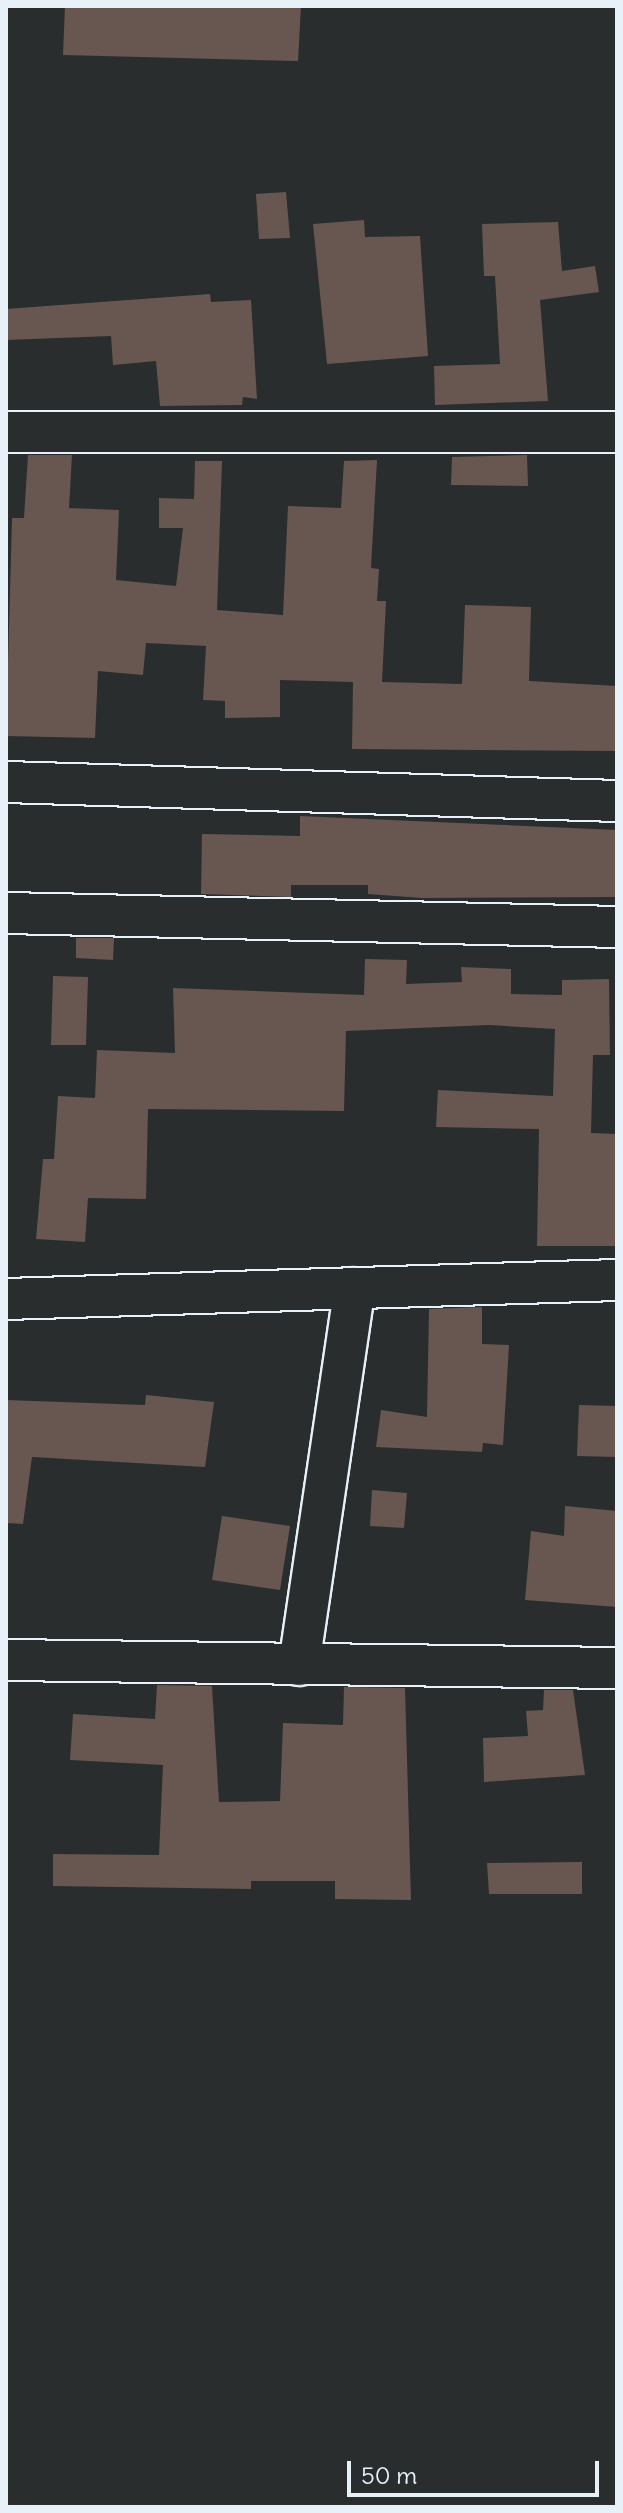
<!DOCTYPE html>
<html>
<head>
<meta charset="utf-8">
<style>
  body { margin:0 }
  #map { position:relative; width:623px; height:2513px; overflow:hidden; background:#2a2d2e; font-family:Delius,sans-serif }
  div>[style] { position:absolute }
  .building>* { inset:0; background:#685651 }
  .roads { filter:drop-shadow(2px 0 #e8f1f8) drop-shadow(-2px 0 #e8f1f8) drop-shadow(0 2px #e8f1f8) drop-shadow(0 -2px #e8f1f8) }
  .street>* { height:40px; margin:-20px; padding:0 20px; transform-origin:20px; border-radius:20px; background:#2a2d2e }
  span { translate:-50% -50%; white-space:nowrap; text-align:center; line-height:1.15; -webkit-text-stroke:7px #2a2d2e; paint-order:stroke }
  .frame { position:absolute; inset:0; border:8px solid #e8f1f8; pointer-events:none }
  .scale { position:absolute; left:347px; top:2461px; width:252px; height:36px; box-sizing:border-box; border:4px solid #e8f1f8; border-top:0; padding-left:10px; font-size:24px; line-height:28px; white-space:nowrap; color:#e8f1f8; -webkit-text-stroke:6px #2a2d2e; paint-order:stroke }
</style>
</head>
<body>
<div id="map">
  <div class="building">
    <div style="clip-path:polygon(65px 6px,301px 6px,298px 61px,63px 55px)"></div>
    <div style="clip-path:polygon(286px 192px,290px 238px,259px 239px,256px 194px)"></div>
    <div style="clip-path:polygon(364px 220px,365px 237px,420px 236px,428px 356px,327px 364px,313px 224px)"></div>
    <div style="clip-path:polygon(558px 222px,562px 271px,595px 266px,599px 292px,540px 300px,548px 401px,435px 405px,434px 366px,500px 364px,495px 276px,484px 276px,482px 224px)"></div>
    <div style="clip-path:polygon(210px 294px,211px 302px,251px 300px,257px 399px,243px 397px,242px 405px,160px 406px,156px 361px,113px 365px,111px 336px,6px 340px,6px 309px)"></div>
    <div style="clip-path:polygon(28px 455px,72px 455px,69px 508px,119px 510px,116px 580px,176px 586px,183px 528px,159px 528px,159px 498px,194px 499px,195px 461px,222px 461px,217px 610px,283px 615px,288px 506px,341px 508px,344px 461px,377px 460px,371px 568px,379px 569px,377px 601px,386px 601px,382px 682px,462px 684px,465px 605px,531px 607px,529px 681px,617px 686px,617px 751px,352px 749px,353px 682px,280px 680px,280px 717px,225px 718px,225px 701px,203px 700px,206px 646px,146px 643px,143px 675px,98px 671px,95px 738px,6px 736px,12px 518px,24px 518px)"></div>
    <div style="clip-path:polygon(527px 455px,528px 486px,451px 485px,452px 457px)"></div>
    <div style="clip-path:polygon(300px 816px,617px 830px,617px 897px,422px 898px,368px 894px,368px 885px,291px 885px,291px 897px,201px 894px,202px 834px,300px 836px)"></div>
    <div style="clip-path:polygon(76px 938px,114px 938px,113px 960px,76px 958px)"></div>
    <div style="clip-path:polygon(365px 959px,407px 960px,406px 984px,462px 982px,461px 967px,511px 969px,511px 994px,562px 995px,562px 980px,609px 979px,610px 1055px,593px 1055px,591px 1133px,617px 1134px,617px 1246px,537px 1246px,539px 1129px,436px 1127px,438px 1090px,553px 1096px,555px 1029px,489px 1025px,346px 1031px,344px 1111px,148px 1109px,146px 1199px,88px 1198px,85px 1242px,36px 1239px,43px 1159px,54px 1159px,58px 1096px,95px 1098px,97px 1050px,175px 1053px,173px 988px,364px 995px)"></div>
    <div style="clip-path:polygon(53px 976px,88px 977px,86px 1045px,51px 1045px)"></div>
    <div style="clip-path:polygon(482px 1307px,482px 1344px,509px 1345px,503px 1445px,483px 1443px,482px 1452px,376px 1447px,381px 1410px,427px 1417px,429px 1309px)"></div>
    <div style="clip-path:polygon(146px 1395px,214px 1402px,205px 1467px,32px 1457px,23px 1524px,6px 1523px,6px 1400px,145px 1405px)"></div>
    <div style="clip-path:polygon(579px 1405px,617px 1406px,617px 1457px,577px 1456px)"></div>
    <div style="clip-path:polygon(372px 1490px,407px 1493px,404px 1528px,370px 1526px)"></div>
    <div style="clip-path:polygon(565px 1506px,617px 1511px,617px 1607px,525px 1600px,531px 1531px,564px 1536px)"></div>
    <div style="clip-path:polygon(222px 1516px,290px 1526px,280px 1590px,212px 1580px)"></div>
    <div style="clip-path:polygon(157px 1685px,212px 1686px,219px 1802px,280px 1801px,283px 1723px,343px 1725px,344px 1687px,405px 1688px,411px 1900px,335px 1899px,335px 1881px,251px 1881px,251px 1889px,53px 1886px,53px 1854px,159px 1855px,163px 1765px,70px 1760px,73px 1714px,155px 1719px)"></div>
    <div style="clip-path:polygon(544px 1690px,573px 1690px,585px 1775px,484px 1782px,483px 1738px,528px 1736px,526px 1711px,543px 1710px)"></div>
    <div style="clip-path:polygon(582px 1862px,582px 1894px,489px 1894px,487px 1863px)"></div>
  </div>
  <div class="roads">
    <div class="street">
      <div style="left:6px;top:432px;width:611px"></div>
      <div style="left:6px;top:782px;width:611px;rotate:1.78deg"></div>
      <div style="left:6px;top:913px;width:611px;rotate:1.31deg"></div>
      <div style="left:6px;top:1299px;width:611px;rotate:-1.78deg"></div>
      <div style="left:6px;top:1660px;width:611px;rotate:0.75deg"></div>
      <div style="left:299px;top:1665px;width:381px;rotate:-81.6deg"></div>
    </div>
  </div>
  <div class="frame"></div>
  <div class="scale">50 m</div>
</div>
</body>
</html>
